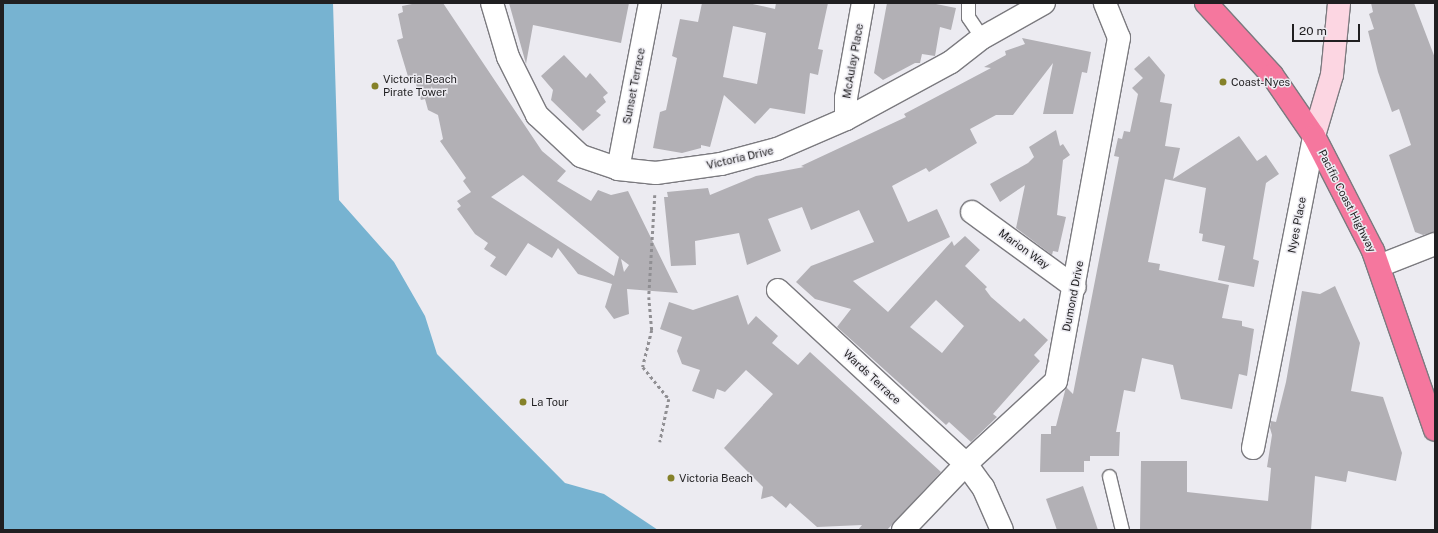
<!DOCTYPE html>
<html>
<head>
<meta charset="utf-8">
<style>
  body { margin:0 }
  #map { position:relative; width:1438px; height:533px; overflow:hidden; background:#ecebf1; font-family:"Public Sans",sans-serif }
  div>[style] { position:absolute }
  .water>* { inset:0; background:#77b3d1 }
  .building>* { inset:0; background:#b2b0b5 }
  .path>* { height:2.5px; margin-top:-1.25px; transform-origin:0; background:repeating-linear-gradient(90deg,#908f93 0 3px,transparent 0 6px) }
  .roads { filter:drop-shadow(1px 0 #7b7a7f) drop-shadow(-1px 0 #7b7a7f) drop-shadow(0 1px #7b7a7f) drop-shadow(0 -1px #7b7a7f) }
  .lane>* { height:13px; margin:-6.5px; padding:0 6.5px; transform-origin:6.5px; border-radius:6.5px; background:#fff }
  .street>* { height:22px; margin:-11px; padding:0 11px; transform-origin:11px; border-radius:11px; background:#fff }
  .secondary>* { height:22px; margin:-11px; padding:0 11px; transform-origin:11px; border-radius:11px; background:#fcd6e2 }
  .highway>* { height:22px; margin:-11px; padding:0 11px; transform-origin:11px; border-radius:11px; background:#f5779e }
  .dots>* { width:11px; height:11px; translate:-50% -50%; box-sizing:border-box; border:2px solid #ecebf1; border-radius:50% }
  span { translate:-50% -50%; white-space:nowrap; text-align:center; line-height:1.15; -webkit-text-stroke:3px #ecebf1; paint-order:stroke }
  .street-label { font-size:11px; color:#201f21 }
  .poi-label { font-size:11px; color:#201f21 }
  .left { translate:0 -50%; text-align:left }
  .frame { position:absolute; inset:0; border:4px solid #201f21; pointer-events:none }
  .scale { position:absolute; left:1292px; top:24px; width:68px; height:18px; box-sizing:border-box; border:2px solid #201f21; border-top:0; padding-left:5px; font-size:12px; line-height:14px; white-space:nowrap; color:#201f21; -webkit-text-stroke:3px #ecebf1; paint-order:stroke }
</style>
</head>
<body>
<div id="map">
  <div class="water">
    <div style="clip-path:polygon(3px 3px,333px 3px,339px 200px,394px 262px,425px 316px,437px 354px,565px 483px,604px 494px,658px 530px,3px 530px)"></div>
  </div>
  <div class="building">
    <div style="clip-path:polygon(evenodd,417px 3px,443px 3px,542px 151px,566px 171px,557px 181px,591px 201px,598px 190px,611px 195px,628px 191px,678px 293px,627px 289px,629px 314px,614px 319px,605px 307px,612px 284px,578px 274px,558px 248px,552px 258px,528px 243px,506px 276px,490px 266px,496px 257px,484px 249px,488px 243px,475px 234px,457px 209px,461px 206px,457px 201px,471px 192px,463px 181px,466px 178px,440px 141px,443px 139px,438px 115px,428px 110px,425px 99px,421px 100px,415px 81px,410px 83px,397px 40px,403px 38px,398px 14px,403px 12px,402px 6px,417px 3px,523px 175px,619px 257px,614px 276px,491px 197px,523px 175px,417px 3px,621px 259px,629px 265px,624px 272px,621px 259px)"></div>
    <div style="clip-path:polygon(509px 3px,629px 3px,621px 43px,533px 25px,526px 64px)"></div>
    <div style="clip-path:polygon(evenodd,702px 3px,748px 3px,775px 9px,776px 3px,828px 3px,818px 49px,823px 50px,818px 75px,810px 73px,805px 114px,770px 108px,755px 124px,724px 95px,710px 147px,701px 145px,701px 148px,682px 153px,653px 148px,660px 112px,666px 110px,677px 58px,672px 56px,680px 19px,698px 22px,702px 3px,733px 26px,766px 33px,757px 84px,723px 77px,733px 26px)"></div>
    <div style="clip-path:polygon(887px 3px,931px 3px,956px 8px,951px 30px,940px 27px,935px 56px,922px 54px,920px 63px,915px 63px,883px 80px,874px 73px)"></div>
    <div style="clip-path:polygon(1371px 3px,1414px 3px,1435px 58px,1435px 232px,1423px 235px,1415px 232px,1389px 155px,1411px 145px,1399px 109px,1392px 112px,1378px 72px,1368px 31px,1374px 29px,1369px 14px,1373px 12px)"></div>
    <div style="clip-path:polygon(evenodd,1022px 38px,1091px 52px,1087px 73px,1082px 72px,1073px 114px,1043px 114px,1053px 63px,1013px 115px,996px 115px,970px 129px,977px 143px,929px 172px,926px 168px,892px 186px,908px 222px,937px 209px,950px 237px,853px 281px,888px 312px,952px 241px,954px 246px,965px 236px,980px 250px,965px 266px,987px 287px,985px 289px,991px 297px,1020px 322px,1024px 318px,1048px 340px,1034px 355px,1040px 361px,993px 414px,997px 417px,971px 442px,949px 422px,946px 425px,837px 327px,851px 309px,815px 299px,796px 282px,811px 266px,874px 242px,859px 210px,811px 230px,802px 207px,768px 219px,781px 251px,747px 265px,739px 233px,695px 241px,696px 265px,671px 266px,664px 197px,668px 197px,667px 192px,708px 188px,710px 195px,756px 176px,804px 167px,801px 166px,906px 117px,904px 114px,991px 68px,984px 67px,1006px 55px,1005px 51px,1025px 44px,1022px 38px,936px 300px,964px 326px,942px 353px,910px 327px,936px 300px)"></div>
    <div style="clip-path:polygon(564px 55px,586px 78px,590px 73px,608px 93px,603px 97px,606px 102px,596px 111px,601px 115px,583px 131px,551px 100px,553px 90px,541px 76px)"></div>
    <div style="clip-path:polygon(1149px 56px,1165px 75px,1160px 102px,1172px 104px,1165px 146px,1180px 148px,1173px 179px,1239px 136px,1257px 161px,1266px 155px,1279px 174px,1266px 183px,1253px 259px,1259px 261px,1254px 287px,1218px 280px,1225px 246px,1202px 241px,1203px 234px,1199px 233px,1206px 188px,1165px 179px,1148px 262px,1160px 264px,1159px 270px,1229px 285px,1222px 318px,1242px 321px,1242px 326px,1254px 329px,1247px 376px,1239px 374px,1232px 409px,1181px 399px,1173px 365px,1142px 358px,1135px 392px,1124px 390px,1116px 432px,1120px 432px,1119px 456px,1090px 456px,1090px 461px,1084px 461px,1084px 472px,1040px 472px,1041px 434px,1051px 434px,1051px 426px,1056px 426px,1066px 387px,1073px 394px,1119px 157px,1114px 156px,1118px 138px,1122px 139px,1124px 131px,1130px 132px,1138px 94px,1132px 88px,1143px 78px,1134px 69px)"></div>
    <div style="clip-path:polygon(1056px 130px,1060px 146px,1063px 144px,1070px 155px,1063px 160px,1057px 215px,1066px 217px,1058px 252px,1053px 251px,1052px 255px,1016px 228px,1025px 185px,1000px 202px,990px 184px,1028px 163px,1034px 157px,1029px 147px)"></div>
    <div style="clip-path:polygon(1335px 286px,1360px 343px,1351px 391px,1383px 397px,1402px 453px,1396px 481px,1348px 471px,1346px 482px,1315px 476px,1311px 530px,1140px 530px,1141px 461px,1187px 461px,1187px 492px,1268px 501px,1271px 468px,1267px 467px,1272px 435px,1270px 428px,1271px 421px,1276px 422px,1286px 382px,1302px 291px,1320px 294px)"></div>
    <div style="clip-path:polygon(738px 295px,748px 325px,756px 316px,778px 336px,772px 343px,798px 365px,810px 352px,941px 472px,887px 530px,858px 530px,862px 525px,817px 527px,790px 503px,786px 508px,772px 496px,761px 499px,763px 487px,724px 448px,773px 394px,746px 370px,725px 392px,717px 389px,714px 399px,692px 391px,700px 370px,682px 364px,677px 351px,682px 337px,660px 329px,669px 302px,693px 310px)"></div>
    <div style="clip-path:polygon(1083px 486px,1098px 530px,1057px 530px,1046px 499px)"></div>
  </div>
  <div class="path">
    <div style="left:655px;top:195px;width:102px;rotate:93.4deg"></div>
    <div style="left:649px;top:297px;width:33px;rotate:85deg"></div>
    <div style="left:652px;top:330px;width:38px;rotate:104deg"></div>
    <div style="left:643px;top:367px;width:41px;rotate:50.9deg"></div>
    <div style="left:669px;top:399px;width:44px;rotate:101.8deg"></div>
  </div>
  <div class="roads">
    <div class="lane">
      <div style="left:968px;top:3px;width:14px;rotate:90deg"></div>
      <div style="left:968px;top:17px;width:25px;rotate:56deg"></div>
      <div style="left:1109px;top:476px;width:56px;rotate:76.5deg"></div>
    </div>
    <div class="street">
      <div style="left:492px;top:3px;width:56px;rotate:73.5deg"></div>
      <div style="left:508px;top:57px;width:65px;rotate:63.4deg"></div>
      <div style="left:537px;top:115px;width:60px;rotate:43deg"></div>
      <div style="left:581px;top:156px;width:39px;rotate:19deg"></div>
      <div style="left:618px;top:169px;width:38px;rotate:6deg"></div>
      <div style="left:656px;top:173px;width:66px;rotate:-7.9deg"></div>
      <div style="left:721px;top:164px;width:58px;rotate:-15deg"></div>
      <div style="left:777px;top:149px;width:75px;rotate:-23.5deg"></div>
      <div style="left:846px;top:119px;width:119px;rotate:-28.5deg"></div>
      <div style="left:951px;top:62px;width:39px;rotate:-38deg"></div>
      <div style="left:982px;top:38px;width:71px;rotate:-29.4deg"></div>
      <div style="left:846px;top:119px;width:21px;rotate:-90deg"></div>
      <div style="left:846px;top:98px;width:97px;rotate:-79.9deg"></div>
      <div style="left:618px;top:169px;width:169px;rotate:-79.1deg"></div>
      <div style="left:972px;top:212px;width:127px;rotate:36.1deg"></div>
      <div style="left:1379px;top:266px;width:60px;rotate:-21.4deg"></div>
      <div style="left:778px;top:290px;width:256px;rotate:42.8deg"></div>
      <div style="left:966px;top:464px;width:29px;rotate:54deg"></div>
      <div style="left:983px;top:487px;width:47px;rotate:66.2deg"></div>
      <div style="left:1253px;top:448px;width:318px;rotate:-78.9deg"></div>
      <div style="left:903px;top:530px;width:91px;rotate:-46.3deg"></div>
      <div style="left:966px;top:464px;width:122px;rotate:-42.7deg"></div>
      <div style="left:1056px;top:381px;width:349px;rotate:-79.6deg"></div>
      <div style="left:1119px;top:38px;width:38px;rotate:-112deg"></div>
    </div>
    <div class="secondary">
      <div style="left:1314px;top:136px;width:64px;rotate:-73.6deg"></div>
      <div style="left:1332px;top:75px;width:72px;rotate:-84.4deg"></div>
    </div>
    <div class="highway">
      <div style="left:1206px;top:3px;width:98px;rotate:47.5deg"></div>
      <div style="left:1272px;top:75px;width:74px;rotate:55.5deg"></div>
      <div style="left:1314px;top:136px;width:129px;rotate:62.8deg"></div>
      <div style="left:1373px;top:251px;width:189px;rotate:70.9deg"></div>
    </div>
  </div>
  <div class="dots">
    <div style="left:1223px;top:82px;background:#858129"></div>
    <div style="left:375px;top:86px;background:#858129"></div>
    <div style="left:523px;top:402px;background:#858129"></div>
    <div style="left:671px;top:478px;background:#858129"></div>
  </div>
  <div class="street-label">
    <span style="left:853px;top:61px;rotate:-80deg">McAulay Place</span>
    <span style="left:634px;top:86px;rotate:-79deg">Sunset Terrace</span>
    <span style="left:740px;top:158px;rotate:-13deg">Victoria Drive</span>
    <span style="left:1347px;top:201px;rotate:63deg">Pacific Coast Highway</span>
    <span style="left:1297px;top:225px;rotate:-79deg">Nyes Place</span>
    <span style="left:1024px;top:249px;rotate:36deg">Marion Way</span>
    <span style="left:1073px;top:296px;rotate:-79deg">Dumond Drive</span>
    <span style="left:872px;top:377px;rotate:43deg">Wards Terrace</span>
  </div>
  <div class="poi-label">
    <span class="left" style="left:383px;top:86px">Victoria Beach<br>Pirate Tower</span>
    <span class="left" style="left:1231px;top:82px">Coast-Nyes</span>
    <span class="left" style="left:531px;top:402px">La Tour</span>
    <span class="left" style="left:679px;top:478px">Victoria Beach</span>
  </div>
  <div class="frame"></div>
  <div class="scale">20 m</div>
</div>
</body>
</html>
